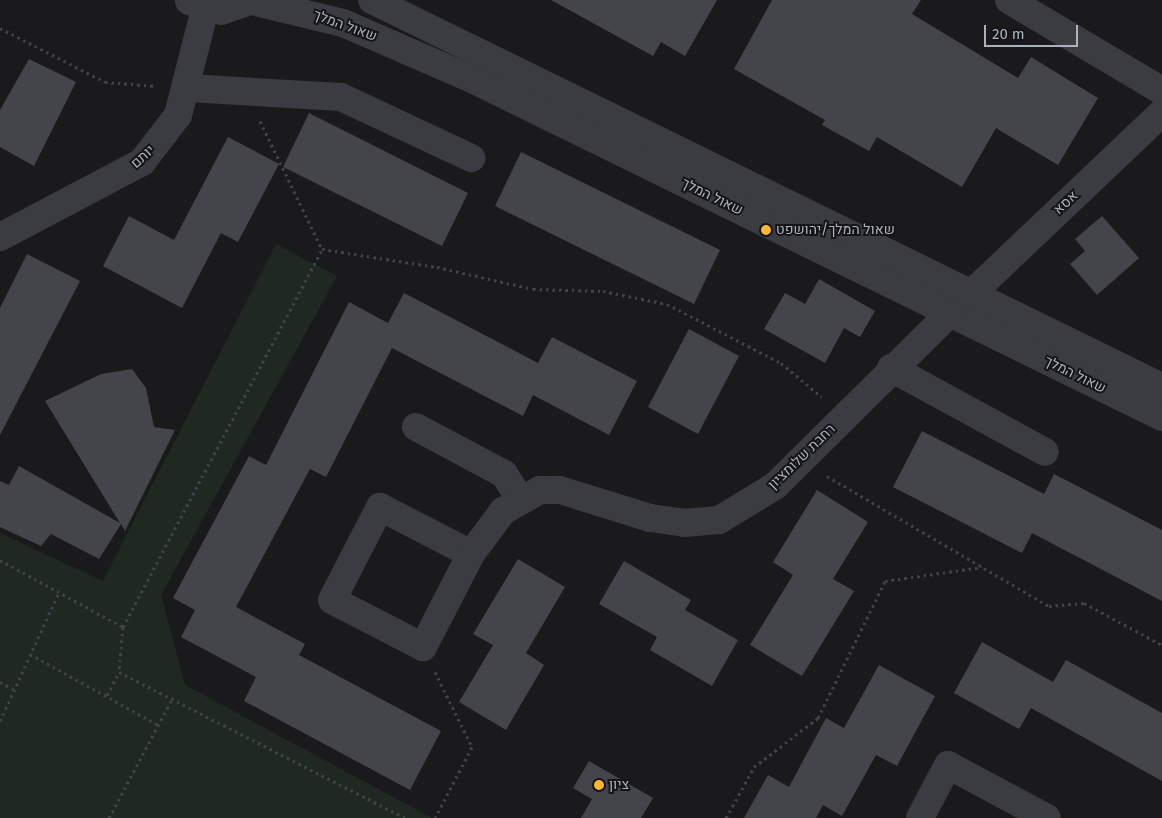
<!DOCTYPE html>
<html>
<head>
<meta charset="utf-8">
<style>
  body { margin:0 }
  #map { position:relative; width:1162px; height:818px; overflow:hidden; background:#1a1a1d; font-family:"Fira Sans",Heebo,sans-serif }
  div>[style] { position:absolute }
  .green>* { inset:0; background:#202921 }
  .building>* { inset:0; background:#44454a }
  .path>* { height:3px; margin-top:-1.5px; transform-origin:0; background:repeating-linear-gradient(90deg,#41434a 0 2.5px,transparent 0 6.5px) }
  .minor>* { height:28px; margin:-14px; padding:0 14px; transform-origin:14px; border-radius:14px; background:#3b3c42 }
  .dots>* { width:14px; height:14px; translate:-50% -50%; box-sizing:border-box; border:2px solid #151518; border-radius:50% }
  span { translate:-50% -50%; white-space:nowrap; text-align:center; line-height:1.15; -webkit-text-stroke:4px #151518; paint-order:stroke }
  .street-label { font-size:14px; color:#acb2bd }
  .poi-label { font-size:14px; color:#acb2bd }
  .left { translate:0 -50%; text-align:left }
  .scale { position:absolute; left:984px; top:25px; width:94px; height:22px; box-sizing:border-box; border:2px solid #acb2bd; border-top:0; padding-left:6px; font-size:15px; line-height:18px; white-space:nowrap; color:#acb2bd; -webkit-text-stroke:4px #151518; paint-order:stroke }
</style>
</head>
<body>
<div id="map">
  <div class="green">
    <div style="clip-path:polygon(276px 244px,337px 276px,161px 595px,185px 685px,432px 818px,0 818px,0 533px,103px 581px)"></div>
  </div>
  <div class="building">
    <div style="clip-path:polygon(551px 0,717px 0,685px 56px,661px 42px,653px 56px)"></div>
    <div style="clip-path:polygon(772px 0,921px 0,912px 14px,1018px 78px,1031px 57px,1098px 98px,1058px 165px,996px 128px,962px 187px,877px 137px,869px 151px,822px 125px,825px 120px,734px 69px)"></div>
    <div style="clip-path:polygon(29px 59px,76px 82px,34px 166px,0 147px,0 110px)"></div>
    <div style="clip-path:polygon(309px 113px,468px 193px,442px 246px,283px 167px)"></div>
    <div style="clip-path:polygon(228px 137px,279px 164px,238px 242px,221px 233px,182px 308px,103px 266px,129px 216px,174px 240px)"></div>
    <div style="clip-path:polygon(521px 152px,720px 250px,694px 304px,495px 206px)"></div>
    <div style="clip-path:polygon(1102px 216px,1139px 258px,1097px 295px,1070px 264px,1085px 251px,1075px 239px)"></div>
    <div style="clip-path:polygon(27px 254px,80px 281px,0 435px,0 308px)"></div>
    <div style="clip-path:polygon(819px 279px,875px 311px,860px 337px,844px 328px,825px 363px,764px 329px,785px 293px,805px 304px)"></div>
    <div style="clip-path:polygon(404px 293px,538px 363px,552px 337px,637px 381px,609px 435px,533px 395px,523px 416px,392px 348px,326px 477px,310px 469px,236px 607px,305px 644px,299px 655px,441px 731px,410px 790px,244px 701px,256px 677px,181px 637px,195px 610px,173px 598px,249px 456px,266px 465px,349px 302px,388px 323px)"></div>
    <div style="clip-path:polygon(689px 329px,739px 356px,698px 434px,648px 407px)"></div>
    <div style="clip-path:polygon(132px 369px,146px 388px,154px 427px,175px 430px,125px 531px,121px 524px,99px 559px,51px 534px,41px 546px,0 527px,0 481px,9px 485px,19px 466px,120px 523px,45px 401px,101px 374px)"></div>
    <div style="clip-path:polygon(922px 431px,1044px 494px,1054px 474px,1162px 530px,1162px 601px,1032px 533px,1022px 553px,893px 487px)"></div>
    <div style="clip-path:polygon(817px 490px,868px 522px,833px 579px,854px 591px,802px 676px,750px 645px,793px 575px,773px 562px)"></div>
    <div style="clip-path:polygon(518px 559px,565px 587px,526px 653px,544px 665px,506px 730px,459px 702px,493px 645px,473px 634px)"></div>
    <div style="clip-path:polygon(624px 561px,691px 600px,685px 610px,738px 640px,712px 686px,650px 650px,657px 637px,599px 604px)"></div>
    <div style="clip-path:polygon(982px 642px,1053px 682px,1066px 660px,1162px 713px,1162px 781px,1031px 708px,1019px 729px,954px 693px)"></div>
    <div style="clip-path:polygon(879px 665px,935px 696px,897px 766px,876px 755px,842px 816px,823px 805px,816px 818px,744px 818px,768px 775px,789px 787px,826px 718px,844px 728px)"></div>
    <div style="clip-path:polygon(589px 761px,653px 798px,641px 818px,581px 818px,592px 799px,573px 788px)"></div>
  </div>
  <div class="path">
    <div style="left:0;top:28px;width:118px;rotate:27.2deg"></div>
    <div style="left:105px;top:82px;width:51px;rotate:4.5deg"></div>
    <div style="left:260px;top:121px;width:142px;rotate:64.2deg"></div>
    <div style="left:827px;top:476px;width:257px;rotate:30.4deg"></div>
    <div style="left:1049px;top:606px;width:35px;rotate:-5deg"></div>
    <div style="left:1084px;top:603px;width:89px;rotate:28.3deg"></div>
    <div style="left:0;top:560px;width:140px;rotate:28.6deg"></div>
    <div style="left:123px;top:627px;width:45px;rotate:95.1deg"></div>
    <div style="left:119px;top:672px;width:321px;rotate:27deg"></div>
    <div style="left:123px;top:627px;width:427px;rotate:-62.2deg"></div>
    <div style="left:322px;top:249px;width:116px;rotate:8.9deg"></div>
    <div style="left:437px;top:267px;width:98px;rotate:12.9deg"></div>
    <div style="left:533px;top:289px;width:70px;rotate:1.6deg"></div>
    <div style="left:603px;top:291px;width:65px;rotate:11.5deg"></div>
    <div style="left:667px;top:304px;width:128px;rotate:27.4deg"></div>
    <div style="left:781px;top:363px;width:53px;rotate:39.7deg"></div>
    <div style="left:30px;top:654px;width:146px;rotate:29deg"></div>
    <div style="left:435px;top:672px;width:84px;rotate:63.7deg"></div>
    <div style="left:472px;top:747px;width:80px;rotate:117.5deg"></div>
    <div style="left:0;top:682px;width:16px;rotate:27deg"></div>
    <div style="left:107px;top:695px;width:26px;rotate:-62deg"></div>
    <div style="left:0;top:721px;width:142px;rotate:-65.4deg"></div>
    <div style="left:109px;top:818px;width:137px;rotate:-62.1deg"></div>
    <div style="left:726px;top:818px;width:58px;rotate:-61.2deg"></div>
    <div style="left:754px;top:767px;width:81px;rotate:-37.4deg"></div>
    <div style="left:818px;top:718px;width:153px;rotate:-63.9deg"></div>
    <div style="left:885px;top:581px;width:98px;rotate:-8.2deg"></div>
  </div>
  <div class="minor">
    <div style="left:372px;top:0;width:880px;rotate:26.1deg"></div>
    <div style="left:1009px;top:0;width:178px;rotate:30.7deg"></div>
    <div style="left:189px;top:1px;width:34px;rotate:17deg"></div>
    <div style="left:221px;top:11px;width:34px;rotate:-19deg"></div>
    <div style="left:252px;top:1px;width:94px;rotate:13.6deg"></div>
    <div style="left:343px;top:23px;width:143px;rotate:23.5deg"></div>
    <div style="left:474px;top:80px;width:766px;rotate:26.1deg"></div>
    <div style="left:188px;top:88px;width:153px;rotate:3.4deg"></div>
    <div style="left:341px;top:97px;width:144px;rotate:25.1deg"></div>
    <div style="left:0;top:237px;width:161px;rotate:-27.8deg"></div>
    <div style="left:142px;top:162px;width:59px;rotate:-52.5deg"></div>
    <div style="left:178px;top:115px;width:109px;rotate:-75.7deg"></div>
    <div style="left:971px;top:294px;width:263px;rotate:-43.5deg"></div>
    <div style="left:891px;top:368px;width:175px;rotate:28.6deg"></div>
    <div style="left:416px;top:427px;width:100px;rotate:28.1deg"></div>
    <div style="left:504px;top:474px;width:30px;rotate:57deg"></div>
    <div style="left:380px;top:507px;width:102px;rotate:27.3deg"></div>
    <div style="left:471px;top:554px;width:105px;rotate:117.3deg"></div>
    <div style="left:423px;top:647px;width:102px;rotate:-152.7deg"></div>
    <div style="left:332px;top:600px;width:105px;rotate:-62.7deg"></div>
    <div style="left:471px;top:554px;width:54px;rotate:-53.3deg"></div>
    <div style="left:503px;top:511px;width:43px;rotate:-29.6deg"></div>
    <div style="left:540px;top:490px;width:20px"></div>
    <div style="left:560px;top:490px;width:94px;rotate:17.3deg"></div>
    <div style="left:650px;top:518px;width:34px;rotate:8deg"></div>
    <div style="left:684px;top:523px;width:35px;rotate:-5deg"></div>
    <div style="left:719px;top:520px;width:66px;rotate:-31.3deg"></div>
    <div style="left:775px;top:486px;width:246px;rotate:-44.7deg"></div>
    <div style="left:920px;top:818px;width:60px;rotate:-62.2deg"></div>
    <div style="left:948px;top:765px;width:112px;rotate:28.2deg"></div>
  </div>
  <div class="dots">
    <div style="left:766px;top:230px;background:#ffb731"></div>
    <div style="left:599px;top:785px;background:#ffb731"></div>
  </div>
  <div class="street-label">
    <span style="left:345px;top:26px;rotate:20deg">שאול המלך</span>
    <span style="left:143px;top:157px;rotate:-42deg">יותם</span>
    <span style="left:712px;top:197px;rotate:26deg">שאול המלך</span>
    <span style="left:1066px;top:203px;rotate:-43deg">אסא</span>
    <span style="left:1075px;top:375px;rotate:26deg">שאול המלך</span>
    <span style="left:802px;top:457px;rotate:-44deg">רחבת שלומציון</span>
  </div>
  <div class="poi-label">
    <span class="left" style="left:776px;top:230px">שאול המלך/יהושפט</span>
    <span class="left" style="left:609px;top:785px">ציון</span>
  </div>
  <div class="scale">20 m</div>
</div>
</body>
</html>
